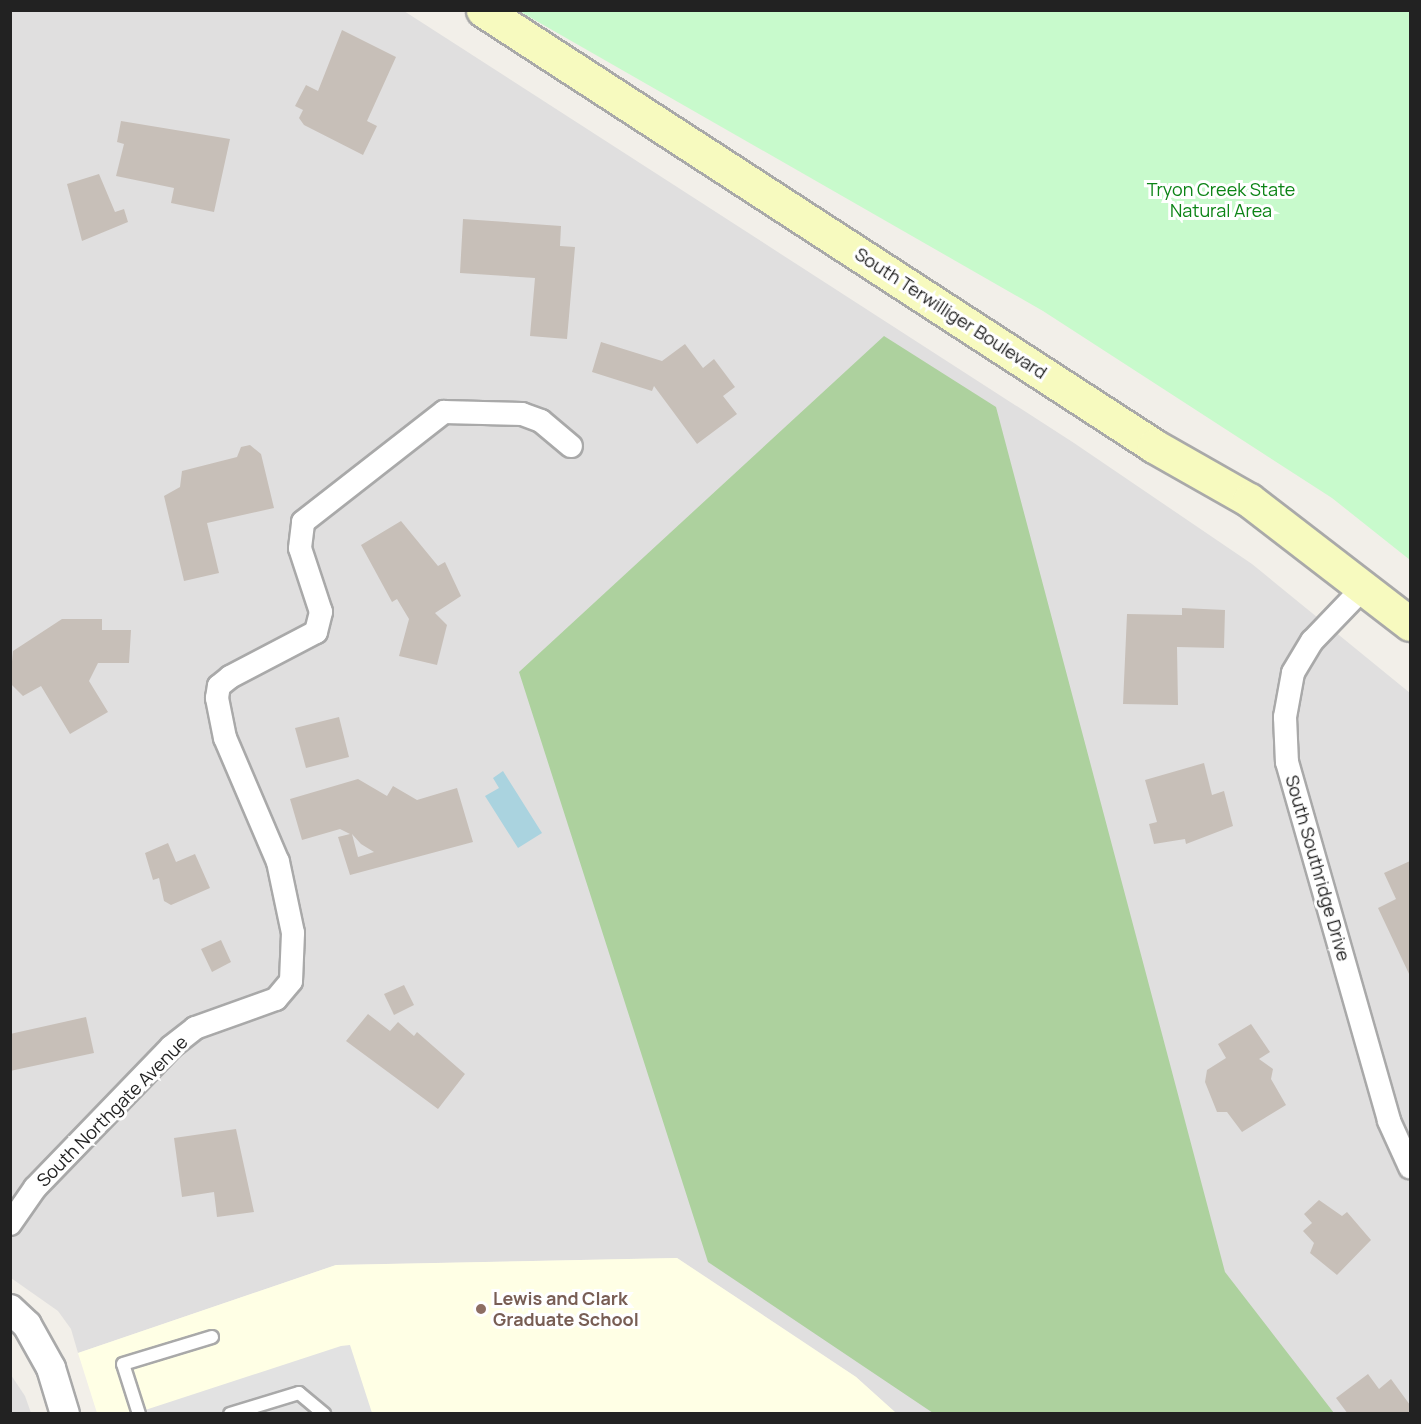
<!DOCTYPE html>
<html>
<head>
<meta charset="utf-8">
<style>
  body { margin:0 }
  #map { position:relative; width:1421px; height:1424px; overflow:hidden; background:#f2efe9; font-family:Manrope,sans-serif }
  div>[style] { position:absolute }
  .residential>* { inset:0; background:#e0dfdf }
  .education>* { inset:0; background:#ffffe5 }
  .forest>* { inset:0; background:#add19e }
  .park>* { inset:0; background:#c8facc }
  .parking>* { inset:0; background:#e2e2e2 }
  .water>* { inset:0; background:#aad3df }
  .building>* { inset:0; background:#c7bfb8 }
  .roads { filter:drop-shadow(2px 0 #a9a9a9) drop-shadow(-2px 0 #a9a9a9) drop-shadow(0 2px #a9a9a9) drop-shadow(0 -2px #a9a9a9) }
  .service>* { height:12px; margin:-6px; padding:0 6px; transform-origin:6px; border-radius:6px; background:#fff }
  .minor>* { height:22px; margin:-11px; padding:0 11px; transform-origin:11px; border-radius:11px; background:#fff }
  .tertiary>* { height:28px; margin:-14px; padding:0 14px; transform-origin:14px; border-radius:14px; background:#fff }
  .secondary>* { height:33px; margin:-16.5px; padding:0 16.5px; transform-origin:16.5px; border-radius:16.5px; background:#f7fabf }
  .dots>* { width:16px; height:16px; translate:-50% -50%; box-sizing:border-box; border:3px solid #fff; border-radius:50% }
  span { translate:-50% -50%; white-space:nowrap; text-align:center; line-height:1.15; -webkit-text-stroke:6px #fff; paint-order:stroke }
  .park-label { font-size:18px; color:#0c8416 }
  .street-label { font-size:18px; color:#222 }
  .education-label { font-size:18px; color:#785e54; font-weight:700 }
  .left { translate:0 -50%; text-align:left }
  .frame { position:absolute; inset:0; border:12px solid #222; pointer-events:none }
</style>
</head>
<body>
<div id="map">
  <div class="residential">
    <div style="clip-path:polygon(11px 11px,404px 11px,1074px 443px,1252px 564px,1410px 693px,1410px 1413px,896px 1413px,856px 1377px,677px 1258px,336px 1265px,78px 1353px,71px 1329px,58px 1311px,11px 1278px)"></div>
    <div style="clip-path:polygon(11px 1375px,25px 1396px,31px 1413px,11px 1413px)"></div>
  </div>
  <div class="education">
    <div style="clip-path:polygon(677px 1258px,856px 1377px,896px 1413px,97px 1413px,78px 1353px,336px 1265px)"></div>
  </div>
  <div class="forest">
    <div style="clip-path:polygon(884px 336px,996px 407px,1225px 1272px,1334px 1413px,933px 1413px,708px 1262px,519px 672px)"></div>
  </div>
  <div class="park">
    <div style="clip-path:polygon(519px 11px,1410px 11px,1410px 560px,1332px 498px,1043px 311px)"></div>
  </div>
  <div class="parking">
    <div style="clip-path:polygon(350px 1345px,372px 1413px,133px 1414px,341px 1346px)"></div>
  </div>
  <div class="water">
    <div style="clip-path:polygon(503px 771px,542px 833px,518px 848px,485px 796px,499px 788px,493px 778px)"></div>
  </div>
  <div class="building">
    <div style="clip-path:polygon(342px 30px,396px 57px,367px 121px,377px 126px,363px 155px,304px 125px,299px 118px,303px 110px,295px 106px,306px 85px,318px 91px)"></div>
    <div style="clip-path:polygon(121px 121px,230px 139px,214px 212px,171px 203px,174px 188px,116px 176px,124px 144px,117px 142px)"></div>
    <div style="clip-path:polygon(99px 174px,115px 212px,124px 209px,128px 222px,82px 241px,67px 184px)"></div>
    <div style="clip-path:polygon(463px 219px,561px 226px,560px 246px,575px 247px,567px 339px,530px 336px,535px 278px,460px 273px)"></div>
    <div style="clip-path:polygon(601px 342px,662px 361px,685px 344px,703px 368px,714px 359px,735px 387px,723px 396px,737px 414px,697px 444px,654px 386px,652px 391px,592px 372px)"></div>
    <div style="clip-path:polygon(250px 445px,261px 454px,274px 508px,207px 523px,219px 573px,184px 581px,164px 496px,180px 487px,182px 471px,237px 457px,241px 447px)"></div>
    <div style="clip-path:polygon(401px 521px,438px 566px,445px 562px,461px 596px,435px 613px,447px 625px,437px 665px,399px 656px,409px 619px,397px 599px,392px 602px,361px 545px)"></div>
    <div style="clip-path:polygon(1182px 608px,1225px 610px,1224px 648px,1177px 647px,1178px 705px,1123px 704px,1127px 614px,1182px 615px)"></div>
    <div style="clip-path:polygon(62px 619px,102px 619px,102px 630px,131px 630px,129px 663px,98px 663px,89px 681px,108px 712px,70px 734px,41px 686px,23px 696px,10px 683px,13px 651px)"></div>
    <div style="clip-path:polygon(339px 717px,349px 757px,306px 768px,295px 728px)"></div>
    <div style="clip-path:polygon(1204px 763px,1212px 795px,1224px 791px,1233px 826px,1186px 844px,1185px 839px,1154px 844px,1149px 824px,1157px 822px,1145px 780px)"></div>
    <div style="clip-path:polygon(evenodd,358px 779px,387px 796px,393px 786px,417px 800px,457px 788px,473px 842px,350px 875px,338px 837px,350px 834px,340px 829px,302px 840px,290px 799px,358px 779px,352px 834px,361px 844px,374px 852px,358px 857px,352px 834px)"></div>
    <div style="clip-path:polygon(168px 843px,176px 862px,195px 854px,210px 888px,171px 905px,164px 901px,159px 878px,153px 880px,145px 853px)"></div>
    <div style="clip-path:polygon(1410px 861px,1410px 976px,1378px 908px,1396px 899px,1384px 873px)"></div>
    <div style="clip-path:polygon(221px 940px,231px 962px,212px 972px,201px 949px)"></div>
    <div style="clip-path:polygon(404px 985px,414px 1005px,394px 1015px,384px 994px)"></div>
    <div style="clip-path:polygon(368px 1014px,390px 1031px,398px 1022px,414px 1036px,417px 1032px,465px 1074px,438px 1109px,346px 1041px)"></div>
    <div style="clip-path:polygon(86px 1017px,94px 1053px,10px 1071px,10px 1034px)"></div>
    <div style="clip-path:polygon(1251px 1024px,1270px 1052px,1259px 1059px,1273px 1069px,1271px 1079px,1286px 1105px,1242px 1132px,1227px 1112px,1217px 1112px,1205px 1082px,1207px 1070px,1226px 1058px,1218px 1044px)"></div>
    <div style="clip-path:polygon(236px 1129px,254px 1212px,217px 1217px,214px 1192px,182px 1197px,174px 1138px)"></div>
    <div style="clip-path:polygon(1319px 1200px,1342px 1216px,1347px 1212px,1371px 1240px,1337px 1275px,1310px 1253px,1314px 1243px,1303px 1231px,1312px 1223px,1304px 1214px)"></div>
    <div style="clip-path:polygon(1368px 1374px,1379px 1389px,1391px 1379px,1410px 1405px,1410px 1414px,1348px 1414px,1336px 1398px)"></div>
  </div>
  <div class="roads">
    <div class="service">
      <div style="left:139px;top:1414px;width:52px;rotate:-107.7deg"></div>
      <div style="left:123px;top:1364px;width:93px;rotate:-16.9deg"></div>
      <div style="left:230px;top:1414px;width:72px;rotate:-16.9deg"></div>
      <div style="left:299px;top:1393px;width:33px;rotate:40deg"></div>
    </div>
    <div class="minor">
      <div style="left:1365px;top:586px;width:76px;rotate:133.9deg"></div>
      <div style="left:1312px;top:641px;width:37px;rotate:121deg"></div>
      <div style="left:1293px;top:673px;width:45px;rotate:100.3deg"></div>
      <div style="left:1285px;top:717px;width:45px;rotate:87.5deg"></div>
      <div style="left:1287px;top:762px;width:373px;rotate:74.1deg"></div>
      <div style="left:1389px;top:1121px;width:51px;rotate:65.5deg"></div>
      <div style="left:10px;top:1224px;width:44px;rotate:-55.2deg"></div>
      <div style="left:35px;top:1188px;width:196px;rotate:-46deg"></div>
      <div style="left:171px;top:1047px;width:31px;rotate:-38deg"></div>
      <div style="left:195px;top:1028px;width:86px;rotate:-19.7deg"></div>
      <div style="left:276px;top:999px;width:23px;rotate:-50deg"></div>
      <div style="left:291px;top:981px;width:48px;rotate:-87.6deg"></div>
      <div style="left:293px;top:933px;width:73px;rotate:-101.9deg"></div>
      <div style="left:278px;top:862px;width:135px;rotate:-113.1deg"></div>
      <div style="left:225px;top:738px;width:41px;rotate:-101.3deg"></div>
      <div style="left:217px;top:698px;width:12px;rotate:-81deg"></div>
      <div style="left:219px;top:686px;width:14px;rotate:-39deg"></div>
      <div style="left:230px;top:677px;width:97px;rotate:-27.6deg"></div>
      <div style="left:316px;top:632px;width:21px;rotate:-76deg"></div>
      <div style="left:321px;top:612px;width:67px;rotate:-108.2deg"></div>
      <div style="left:300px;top:548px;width:26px;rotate:-83deg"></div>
      <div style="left:303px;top:522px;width:179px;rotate:-38deg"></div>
      <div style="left:444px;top:412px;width:78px;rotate:1.5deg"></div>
      <div style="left:522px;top:414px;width:20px;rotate:20deg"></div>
      <div style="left:541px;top:421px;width:39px;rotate:40deg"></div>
    </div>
    <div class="tertiary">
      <div style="left:10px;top:1309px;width:23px;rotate:43deg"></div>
      <div style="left:27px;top:1325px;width:49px;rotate:60.8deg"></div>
      <div style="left:51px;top:1368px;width:48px;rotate:73.1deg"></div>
    </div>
    <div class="secondary">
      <div style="left:483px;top:10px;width:800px;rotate:33.01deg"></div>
      <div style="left:1154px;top:446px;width:109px;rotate:29.6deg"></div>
      <div style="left:1249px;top:500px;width:203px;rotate:37.6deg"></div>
    </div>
  </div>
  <div class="dots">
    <div style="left:481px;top:1309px;background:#8d6e63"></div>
  </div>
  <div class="park-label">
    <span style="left:1221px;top:200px">Tryon Creek State<br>Natural Area</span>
  </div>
  <div class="street-label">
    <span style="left:951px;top:313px;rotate:33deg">South Terwilliger Boulevard</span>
    <span style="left:1318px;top:868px;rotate:74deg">South Southridge Drive</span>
    <span style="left:112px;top:1111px;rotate:-45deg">South Northgate Avenue</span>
  </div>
  <div class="education-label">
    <span class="left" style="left:493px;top:1309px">Lewis and Clark<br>Graduate School</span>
  </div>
  <div class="frame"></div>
</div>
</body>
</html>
